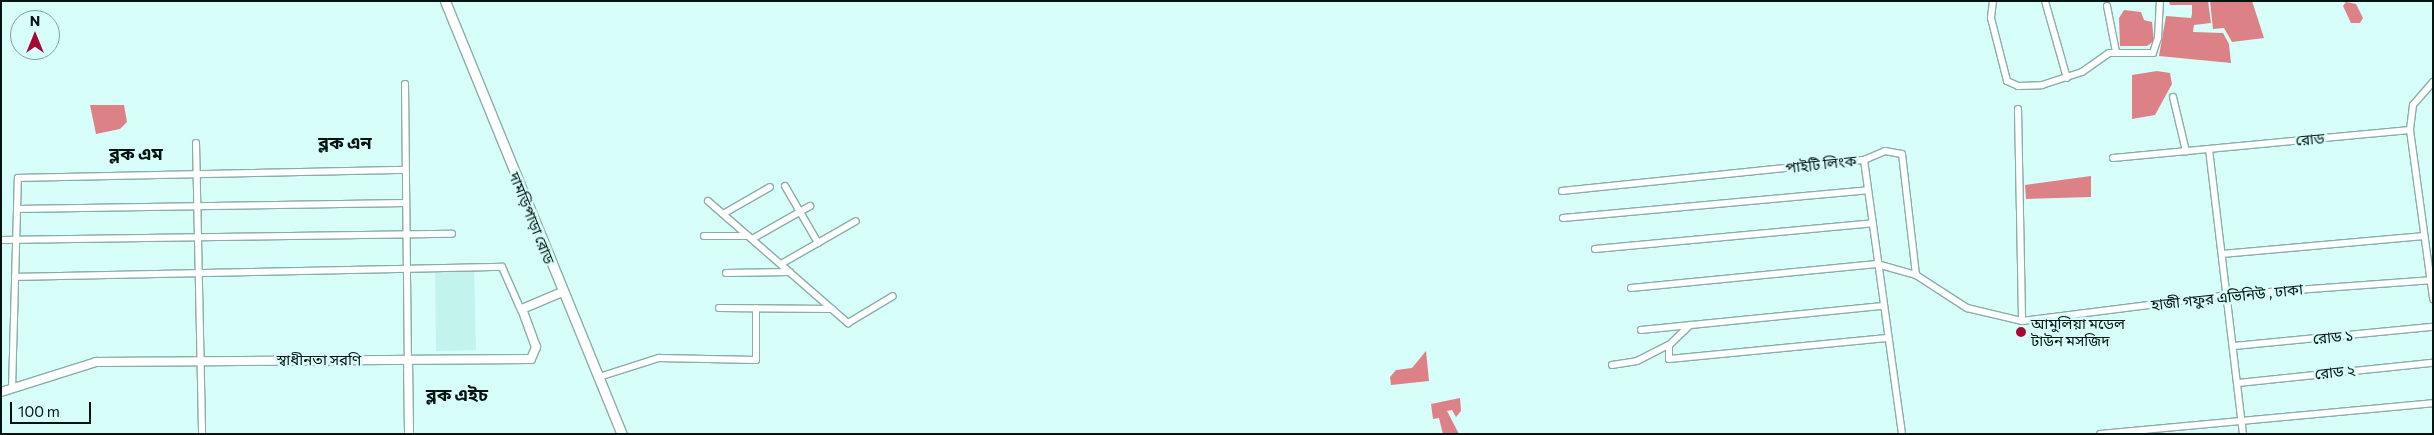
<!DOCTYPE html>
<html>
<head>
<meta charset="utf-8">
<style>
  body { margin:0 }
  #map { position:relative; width:2434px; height:435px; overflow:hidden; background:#d7fef8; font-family:Commissioner,"Noto Sans Bengali",sans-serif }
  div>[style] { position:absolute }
  .built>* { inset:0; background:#c2f3ec }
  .water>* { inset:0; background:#dc8186 }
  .roads { filter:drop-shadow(1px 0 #89aea8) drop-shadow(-1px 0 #89aea8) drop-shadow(0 1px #89aea8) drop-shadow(0 -1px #89aea8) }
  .minor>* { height:6px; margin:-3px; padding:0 3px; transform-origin:3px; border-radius:3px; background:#fff }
  .tertiary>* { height:8px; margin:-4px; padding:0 4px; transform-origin:4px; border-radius:4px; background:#fff }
  .secondary>* { height:9px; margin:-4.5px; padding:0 4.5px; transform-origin:4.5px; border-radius:4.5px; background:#fff }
  .dots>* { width:14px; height:14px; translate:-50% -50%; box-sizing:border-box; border:2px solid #d7fef8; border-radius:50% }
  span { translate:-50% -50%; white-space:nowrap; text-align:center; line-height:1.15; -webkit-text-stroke:5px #d7fef8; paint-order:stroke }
  .street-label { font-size:15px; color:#051311 }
  .poi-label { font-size:15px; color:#051311 }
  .left { translate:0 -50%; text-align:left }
  .quarter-label { font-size:18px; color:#051311; font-weight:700 }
  .frame { position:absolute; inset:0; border:2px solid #051311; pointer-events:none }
  .north { position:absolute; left:10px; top:10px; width:50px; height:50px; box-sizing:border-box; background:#d7fef8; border:1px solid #83a09c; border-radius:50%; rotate:0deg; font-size:14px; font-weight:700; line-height:20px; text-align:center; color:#051311 }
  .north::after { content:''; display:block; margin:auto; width:18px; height:22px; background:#a50933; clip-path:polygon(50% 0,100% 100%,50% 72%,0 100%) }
  .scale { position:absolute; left:10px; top:402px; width:81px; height:22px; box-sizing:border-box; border:2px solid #051311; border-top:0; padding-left:6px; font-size:15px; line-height:18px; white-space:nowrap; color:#051311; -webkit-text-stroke:4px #d7fef8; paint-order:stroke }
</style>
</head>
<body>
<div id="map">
  <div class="built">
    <div style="clip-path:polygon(474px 269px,476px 350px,436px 351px,435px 270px)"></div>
  </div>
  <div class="water">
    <div style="clip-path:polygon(2169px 1px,2208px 1px,2211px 23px,2194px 25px,2193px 32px,2223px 33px,2229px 44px,2231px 63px,2159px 56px,2166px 16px,2191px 18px,2192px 14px,2192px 5px,2170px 5px)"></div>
    <div style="clip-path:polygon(2210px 1px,2252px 1px,2264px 38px,2232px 42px,2224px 28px,2213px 29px)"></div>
    <div style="clip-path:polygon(2346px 2px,2356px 4px,2363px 18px,2360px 23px,2351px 23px,2343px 6px)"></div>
    <div style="clip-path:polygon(2124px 10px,2141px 12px,2144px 20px,2152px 22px,2154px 41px,2147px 46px,2120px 46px,2119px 18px)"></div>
    <div style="clip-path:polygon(2157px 71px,2170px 73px,2172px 84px,2155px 115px,2132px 119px,2132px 75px)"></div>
    <div style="clip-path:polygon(90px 105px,124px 105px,127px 122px,120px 129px,96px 134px)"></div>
    <div style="clip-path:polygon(2091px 176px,2091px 197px,2026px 199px,2025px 185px)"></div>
    <div style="clip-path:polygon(1426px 351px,1429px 381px,1391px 385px,1390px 377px,1396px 370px,1412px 368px)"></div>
    <div style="clip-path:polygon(1460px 398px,1461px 411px,1456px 417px,1452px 410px,1447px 411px,1459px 434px,1443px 434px,1439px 418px,1433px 419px,1431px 404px)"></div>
  </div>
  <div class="roads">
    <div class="minor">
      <div style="left:1993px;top:1px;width:17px;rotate:97deg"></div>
      <div style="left:1991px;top:18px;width:65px;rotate:75.7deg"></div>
      <div style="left:2007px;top:81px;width:12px;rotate:24deg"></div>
      <div style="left:2018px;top:86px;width:24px;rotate:-2deg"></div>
      <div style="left:2042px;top:85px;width:42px;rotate:-18deg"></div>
      <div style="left:2082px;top:72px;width:33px;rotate:-35deg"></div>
      <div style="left:2109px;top:53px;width:44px"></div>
      <div style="left:2153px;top:53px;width:16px;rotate:-72deg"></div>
      <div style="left:2158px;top:38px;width:37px;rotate:-87deg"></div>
      <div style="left:2045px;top:1px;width:80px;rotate:74.1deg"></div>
      <div style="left:2107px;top:6px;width:47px;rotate:78.9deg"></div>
      <div style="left:2433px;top:82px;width:30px;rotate:131deg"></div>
      <div style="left:2413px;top:105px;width:25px;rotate:97deg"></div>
      <div style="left:2410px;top:130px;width:171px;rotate:82.2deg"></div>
      <div style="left:405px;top:84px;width:276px;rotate:89.4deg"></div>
      <div style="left:2173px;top:97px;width:56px;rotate:76.5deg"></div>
      <div style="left:2018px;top:109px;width:212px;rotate:88.9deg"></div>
      <div style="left:196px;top:143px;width:291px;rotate:88.8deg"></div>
      <div style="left:2209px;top:149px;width:287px;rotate:83.2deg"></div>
      <div style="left:2113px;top:158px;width:298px;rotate:-5.4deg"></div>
      <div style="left:1864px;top:160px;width:23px;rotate:-23deg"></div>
      <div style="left:1885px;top:151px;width:17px;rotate:10deg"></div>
      <div style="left:1902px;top:154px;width:122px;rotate:83.4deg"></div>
      <div style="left:1916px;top:275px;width:61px;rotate:32.9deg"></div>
      <div style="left:1967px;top:308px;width:57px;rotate:13.3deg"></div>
      <div style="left:2022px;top:321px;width:208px;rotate:-7.2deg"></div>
      <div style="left:2228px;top:295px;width:206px;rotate:-4.2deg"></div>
      <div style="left:785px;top:186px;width:66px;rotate:59.9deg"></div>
      <div style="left:1562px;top:191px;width:304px;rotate:-5.9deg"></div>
      <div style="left:1864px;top:160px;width:277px;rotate:82.1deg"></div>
      <div style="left:708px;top:201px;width:186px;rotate:41.1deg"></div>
      <div style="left:848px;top:323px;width:52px;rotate:-31deg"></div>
      <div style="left:17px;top:209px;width:389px;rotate:-0.9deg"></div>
      <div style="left:723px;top:214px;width:54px;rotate:-29.9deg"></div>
      <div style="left:1563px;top:218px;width:306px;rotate:-5.2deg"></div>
      <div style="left:704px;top:236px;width:44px"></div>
      <div style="left:752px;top:239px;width:67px;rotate:-29.6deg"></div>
      <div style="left:1px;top:240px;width:451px;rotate:-0.8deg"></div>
      <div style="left:1595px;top:249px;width:279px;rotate:-5.3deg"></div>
      <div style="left:2222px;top:254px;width:203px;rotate:-5.1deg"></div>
      <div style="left:781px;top:264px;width:86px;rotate:-29.8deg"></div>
      <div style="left:726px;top:273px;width:64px;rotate:-0.9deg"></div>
      <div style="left:15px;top:277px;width:487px;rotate:-1.2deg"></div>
      <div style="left:502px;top:267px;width:47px;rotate:66.2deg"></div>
      <div style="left:1631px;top:288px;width:247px;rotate:-5.6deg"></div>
      <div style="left:1877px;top:264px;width:41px;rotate:15.8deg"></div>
      <div style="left:719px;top:308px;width:113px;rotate:0.5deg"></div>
      <div style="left:1690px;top:325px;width:29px;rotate:136deg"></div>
      <div style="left:1669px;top:345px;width:14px;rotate:90deg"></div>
      <div style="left:1669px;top:359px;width:219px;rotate:-5.5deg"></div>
      <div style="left:1641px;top:330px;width:243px;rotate:-5.7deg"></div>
      <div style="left:2234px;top:346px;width:200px;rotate:-5.5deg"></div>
      <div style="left:1612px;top:365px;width:25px;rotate:-9deg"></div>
      <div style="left:1637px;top:361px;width:36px;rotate:-27deg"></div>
      <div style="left:599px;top:377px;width:63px;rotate:-17.6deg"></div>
      <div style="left:659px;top:358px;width:97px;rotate:1.2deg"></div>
      <div style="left:756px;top:360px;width:52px;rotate:-90deg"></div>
      <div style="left:2238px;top:383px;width:196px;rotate:-5.9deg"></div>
      <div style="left:7px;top:389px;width:5px"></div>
      <div style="left:12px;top:389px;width:211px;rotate:-88.4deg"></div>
      <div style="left:18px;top:178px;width:387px;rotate:-1.2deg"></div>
      <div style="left:2100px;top:434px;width:334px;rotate:-5.3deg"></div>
    </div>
    <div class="tertiary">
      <div style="left:408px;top:360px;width:74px;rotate:89.2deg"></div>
      <div style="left:1px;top:392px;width:100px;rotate:-17.5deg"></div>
      <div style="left:96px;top:362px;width:435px;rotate:-0.4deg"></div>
      <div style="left:531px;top:359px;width:13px;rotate:-67deg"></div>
      <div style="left:536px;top:347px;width:40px;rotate:-110.2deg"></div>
      <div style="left:522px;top:309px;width:43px;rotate:-23deg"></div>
    </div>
    <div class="secondary">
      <div style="left:445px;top:1px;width:468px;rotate:67.8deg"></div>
    </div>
  </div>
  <div class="dots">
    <div style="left:2021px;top:332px;background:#a50933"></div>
  </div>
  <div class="street-label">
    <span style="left:2310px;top:139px;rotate:-5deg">রোড</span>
    <span style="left:1821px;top:164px;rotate:-6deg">পাইটি লিংক</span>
    <span style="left:532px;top:218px;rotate:68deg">দামড়িপাড়া রোড</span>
    <span style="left:2227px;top:297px;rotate:-6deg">হাজী গফুর এভিনিউ , ঢাকা</span>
    <span style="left:2333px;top:337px;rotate:-5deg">রোড ১</span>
    <span style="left:319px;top:360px">স্বাধীনতা সরণি</span>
    <span style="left:2335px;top:372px;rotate:-6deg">রোড ২</span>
  </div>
  <div class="poi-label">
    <span class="left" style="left:2031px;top:332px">আমুলিয়া মডেল<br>টাউন মসজিদ</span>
  </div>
  <div class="quarter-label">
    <span style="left:345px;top:142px">ব্লক এন</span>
    <span style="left:136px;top:153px">ব্লক এম</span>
    <span style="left:457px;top:394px">ব্লক এইচ</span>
  </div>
  <div class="frame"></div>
  <div class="north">N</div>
  <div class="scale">100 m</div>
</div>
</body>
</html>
